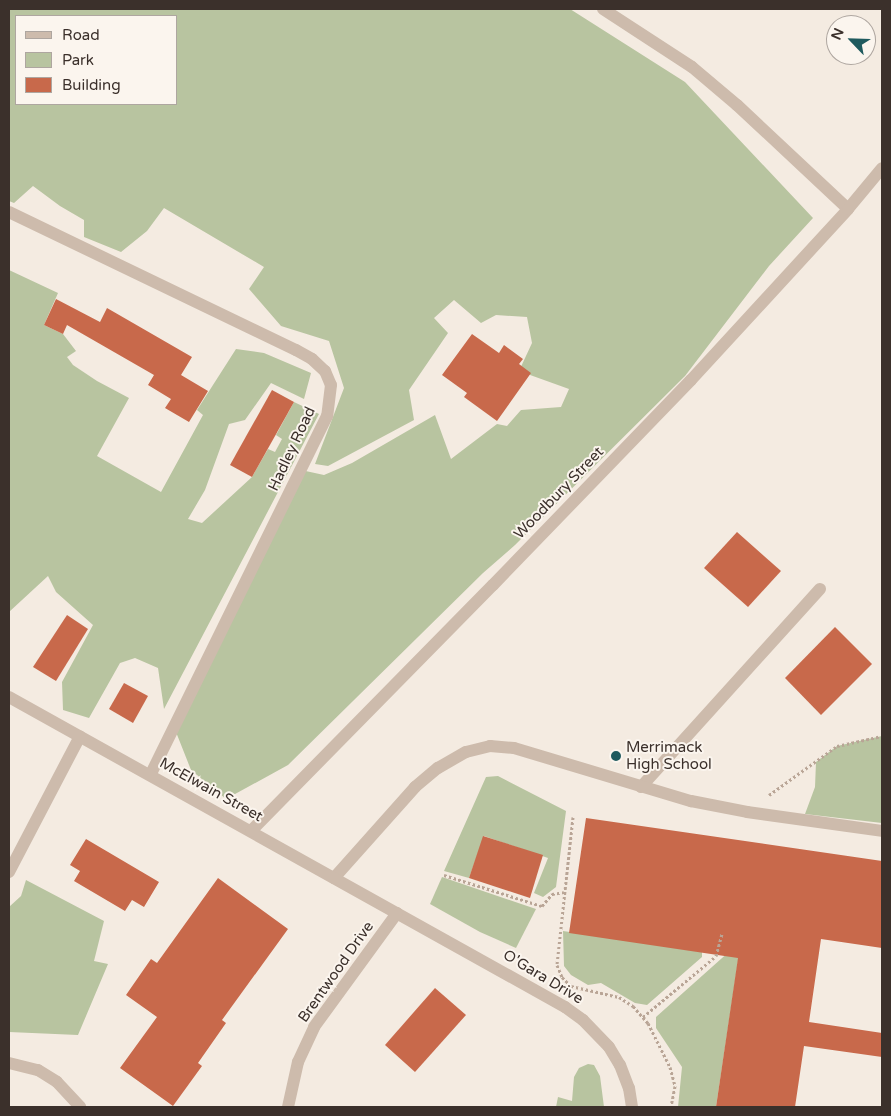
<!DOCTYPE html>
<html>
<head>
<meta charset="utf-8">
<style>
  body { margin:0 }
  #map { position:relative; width:891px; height:1116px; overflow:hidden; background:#f4ebe1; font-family:"Varela Round",sans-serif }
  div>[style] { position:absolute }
  .green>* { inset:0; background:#b8c4a0 }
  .building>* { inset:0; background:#c8694b }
  .path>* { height:3px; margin-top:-1.5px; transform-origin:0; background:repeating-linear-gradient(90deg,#b9a596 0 2.5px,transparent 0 5px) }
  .lane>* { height:12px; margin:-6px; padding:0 6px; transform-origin:6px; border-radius:6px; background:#cdbbac }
  .street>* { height:12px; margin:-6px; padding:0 6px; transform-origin:6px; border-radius:6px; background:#cdbbac }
  .dots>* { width:14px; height:14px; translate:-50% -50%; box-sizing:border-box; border:2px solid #fbf5ee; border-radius:50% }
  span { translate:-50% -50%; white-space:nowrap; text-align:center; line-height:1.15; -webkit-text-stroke:4px #fbf5ee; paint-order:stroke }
  .street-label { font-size:15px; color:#3b302b }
  .poi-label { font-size:15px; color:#3b302b }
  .left { translate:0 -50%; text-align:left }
  .frame { position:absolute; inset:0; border:10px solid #3b302b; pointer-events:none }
  .legend { position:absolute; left:15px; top:15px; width:162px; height:90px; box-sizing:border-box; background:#fbf5ee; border:1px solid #aea6a0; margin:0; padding:6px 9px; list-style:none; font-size:15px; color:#3b302b }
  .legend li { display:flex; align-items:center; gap:10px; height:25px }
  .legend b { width:25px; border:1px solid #aea6a0 }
  .north { position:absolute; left:826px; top:15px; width:50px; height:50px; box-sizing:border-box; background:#fbf5ee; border:1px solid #aea6a0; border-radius:50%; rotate:294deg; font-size:14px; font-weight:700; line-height:20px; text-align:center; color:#3b302b }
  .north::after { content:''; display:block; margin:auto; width:18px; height:22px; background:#1f5a5e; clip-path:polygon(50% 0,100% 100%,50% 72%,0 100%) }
</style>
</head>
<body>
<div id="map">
  <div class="green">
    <div style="clip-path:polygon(evenodd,9px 9px,570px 9px,685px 82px,813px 218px,769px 266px,685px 376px,515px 545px,483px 573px,288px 765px,226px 799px,191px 770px,174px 727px,301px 470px,324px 475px,352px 463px,435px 415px,451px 459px,497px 424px,507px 426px,521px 410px,561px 407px,569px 389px,519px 371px,532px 343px,527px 317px,496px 315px,481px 323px,454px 300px,434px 318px,448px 333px,409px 390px,414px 420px,328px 466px,315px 464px,344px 388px,329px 341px,281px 326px,249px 289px,264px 267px,164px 208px,147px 231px,121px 252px,84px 237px,84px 220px,60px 206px,33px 186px,14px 203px,9px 201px,9px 9px,16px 16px,176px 16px,176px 104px,16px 104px,16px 16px)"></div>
    <div style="clip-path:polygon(9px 270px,58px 293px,44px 325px,63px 334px,76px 351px,67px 357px,73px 365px,97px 381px,129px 398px,97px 456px,161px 492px,203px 415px,197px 410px,236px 349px,264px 353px,311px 373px,304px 399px,271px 383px,245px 420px,229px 424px,205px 490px,188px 519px,202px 523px,252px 477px,268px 449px,275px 452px,282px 439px,276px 435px,294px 402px,319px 414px,164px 709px,158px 668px,135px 658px,120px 663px,89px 718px,63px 710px,62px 682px,93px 625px,56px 592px,48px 576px,9px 612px)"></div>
    <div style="clip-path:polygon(882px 736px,882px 823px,805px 814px,815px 787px,816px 762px,837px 746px)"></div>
    <div style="clip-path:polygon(498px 776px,566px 811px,556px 887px,543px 897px,534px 893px,548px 858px,484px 836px,469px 878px,444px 871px,486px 777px)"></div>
    <div style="clip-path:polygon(442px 877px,536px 909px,516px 948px,480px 932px,430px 904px)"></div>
    <div style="clip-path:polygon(26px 880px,104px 921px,94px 961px,108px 964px,78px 1035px,9px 1032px,9px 907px,21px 896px)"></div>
    <div style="clip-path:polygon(743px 928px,716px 1107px,678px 1107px,682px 1067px,656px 1028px,656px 1017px,731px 950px)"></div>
    <div style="clip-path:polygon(563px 931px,702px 952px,702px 957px,647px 1005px,635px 1003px,601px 983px,588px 985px,571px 975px,564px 966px)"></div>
    <div style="clip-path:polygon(588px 1064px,594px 1065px,600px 1076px,604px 1107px,556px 1107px,558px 1097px,572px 1101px,574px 1077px,579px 1068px)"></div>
  </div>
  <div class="building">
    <div style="clip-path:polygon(56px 299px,100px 322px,107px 308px,192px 357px,181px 375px,208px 391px,189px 422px,165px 408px,171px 399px,148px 385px,154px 375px,67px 325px,63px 334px,44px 325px)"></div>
    <div style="clip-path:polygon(472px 334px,499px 353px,504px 345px,523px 359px,519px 364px,531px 373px,497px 421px,464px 397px,467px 393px,442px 375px)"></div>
    <div style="clip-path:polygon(272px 390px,294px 402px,252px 477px,230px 465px)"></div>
    <div style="clip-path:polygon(737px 532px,781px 571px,748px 607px,704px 568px)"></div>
    <div style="clip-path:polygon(67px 615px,88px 629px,56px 681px,33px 667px)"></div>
    <div style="clip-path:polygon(835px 627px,872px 664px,821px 715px,785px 678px)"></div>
    <div style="clip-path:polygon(124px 683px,148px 696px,133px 723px,109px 709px)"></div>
    <div style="clip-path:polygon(586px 818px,882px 861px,882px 948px,821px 939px,809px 1022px,882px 1033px,882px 1057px,804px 1046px,795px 1107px,716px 1107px,738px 958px,569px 933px)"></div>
    <div style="clip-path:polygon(483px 836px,543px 855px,530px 898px,469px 878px)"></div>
    <div style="clip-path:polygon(86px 839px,159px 882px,144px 907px,132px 900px,125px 911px,74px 881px,80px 871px,70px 865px)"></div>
    <div style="clip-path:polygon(218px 878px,288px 929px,222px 1020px,226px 1023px,198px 1063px,202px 1066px,173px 1106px,120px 1068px,157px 1017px,126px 995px,151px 959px,157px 963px)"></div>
    <div style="clip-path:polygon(435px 988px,466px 1015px,415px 1072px,385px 1045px)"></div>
  </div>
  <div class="path">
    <div style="left:769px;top:795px;width:84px;rotate:-35.8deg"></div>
    <div style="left:837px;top:746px;width:46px;rotate:-12.5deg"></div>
    <div style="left:573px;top:817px;width:149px;rotate:96.2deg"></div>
    <div style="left:557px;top:965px;width:13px;rotate:67deg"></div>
    <div style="left:562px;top:977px;width:13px;rotate:45deg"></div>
    <div style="left:571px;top:986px;width:49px;rotate:12.9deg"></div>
    <div style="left:619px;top:997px;width:17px;rotate:33deg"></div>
    <div style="left:633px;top:1006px;width:23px;rotate:49deg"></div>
    <div style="left:648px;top:1023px;width:49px;rotate:63.4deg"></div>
    <div style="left:670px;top:1067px;width:20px;rotate:75deg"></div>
    <div style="left:675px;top:1086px;width:21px;rotate:101deg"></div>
    <div style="left:444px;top:875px;width:103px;rotate:17.6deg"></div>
    <div style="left:542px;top:906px;width:16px;rotate:-50deg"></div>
    <div style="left:552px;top:894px;width:12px;rotate:-9deg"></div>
    <div style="left:643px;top:1017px;width:95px;rotate:-39.9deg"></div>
    <div style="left:716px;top:956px;width:24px;rotate:-75deg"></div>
  </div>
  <div class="lane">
    <div style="left:603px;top:9px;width:106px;rotate:33.1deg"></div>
    <div style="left:692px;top:67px;width:59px;rotate:40.2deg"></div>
    <div style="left:737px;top:105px;width:152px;rotate:43.1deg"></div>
    <div style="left:641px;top:787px;width:267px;rotate:-47.9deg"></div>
    <div style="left:9px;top:872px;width:153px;rotate:-62.4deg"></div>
    <div style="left:334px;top:878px;width:122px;rotate:-48.3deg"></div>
    <div style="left:415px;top:787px;width:30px;rotate:-40deg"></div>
    <div style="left:438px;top:768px;width:32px;rotate:-30deg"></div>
    <div style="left:466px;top:752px;width:25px;rotate:-14deg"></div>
    <div style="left:490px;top:746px;width:24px;rotate:5deg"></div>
    <div style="left:514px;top:748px;width:185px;rotate:16.7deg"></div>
    <div style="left:691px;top:801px;width:57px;rotate:11.1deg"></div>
    <div style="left:747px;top:812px;width:136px;rotate:8deg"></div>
    <div style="left:9px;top:1063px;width:30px;rotate:14deg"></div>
    <div style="left:38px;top:1070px;width:22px;rotate:32deg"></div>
    <div style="left:57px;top:1082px;width:34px;rotate:47deg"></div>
  </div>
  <div class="street">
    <div style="left:9px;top:212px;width:318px;rotate:25.7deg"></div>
    <div style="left:296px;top:350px;width:18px;rotate:29deg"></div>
    <div style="left:312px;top:359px;width:18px;rotate:43deg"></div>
    <div style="left:325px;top:371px;width:15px;rotate:67deg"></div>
    <div style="left:331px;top:385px;width:31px;rotate:97deg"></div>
    <div style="left:327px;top:416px;width:400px;rotate:116.2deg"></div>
    <div style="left:9px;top:697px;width:637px;rotate:29.14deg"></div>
    <div style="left:565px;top:1007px;width:22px;rotate:36deg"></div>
    <div style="left:583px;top:1020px;width:37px;rotate:46deg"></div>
    <div style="left:609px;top:1047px;width:21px;rotate:59deg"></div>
    <div style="left:620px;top:1065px;width:25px;rotate:69deg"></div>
    <div style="left:629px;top:1088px;width:19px;rotate:81deg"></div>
    <div style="left:251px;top:831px;width:345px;rotate:-45.5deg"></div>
    <div style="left:493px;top:585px;width:285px;rotate:-46deg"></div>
    <div style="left:691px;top:380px;width:232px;rotate:-47.4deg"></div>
    <div style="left:848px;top:209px;width:53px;rotate:-50.3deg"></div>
    <div style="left:288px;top:1107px;width:46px;rotate:-77.5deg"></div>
    <div style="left:298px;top:1062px;width:38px;rotate:-65deg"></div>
    <div style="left:314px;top:1027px;width:141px;rotate:-53.9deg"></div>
  </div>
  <div class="dots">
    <div style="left:616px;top:756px;background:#1f5a5e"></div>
  </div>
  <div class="street-label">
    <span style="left:292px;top:449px;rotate:-65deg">Hadley Road</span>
    <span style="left:559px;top:493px;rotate:-46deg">Woodbury Street</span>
    <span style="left:211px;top:790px;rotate:29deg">McElwain Street</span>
    <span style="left:336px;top:972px;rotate:-55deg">Brentwood Drive</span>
    <span style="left:543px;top:977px;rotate:31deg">O'Gara Drive</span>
  </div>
  <div class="poi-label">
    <span class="left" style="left:626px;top:756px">Merrimack<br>High School</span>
  </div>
  <div class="frame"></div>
  <ul class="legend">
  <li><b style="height:6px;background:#cdbbac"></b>Road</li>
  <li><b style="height:14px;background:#b8c4a0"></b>Park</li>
  <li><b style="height:14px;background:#c8694b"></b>Building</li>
  </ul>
  <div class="north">N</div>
</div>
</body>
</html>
